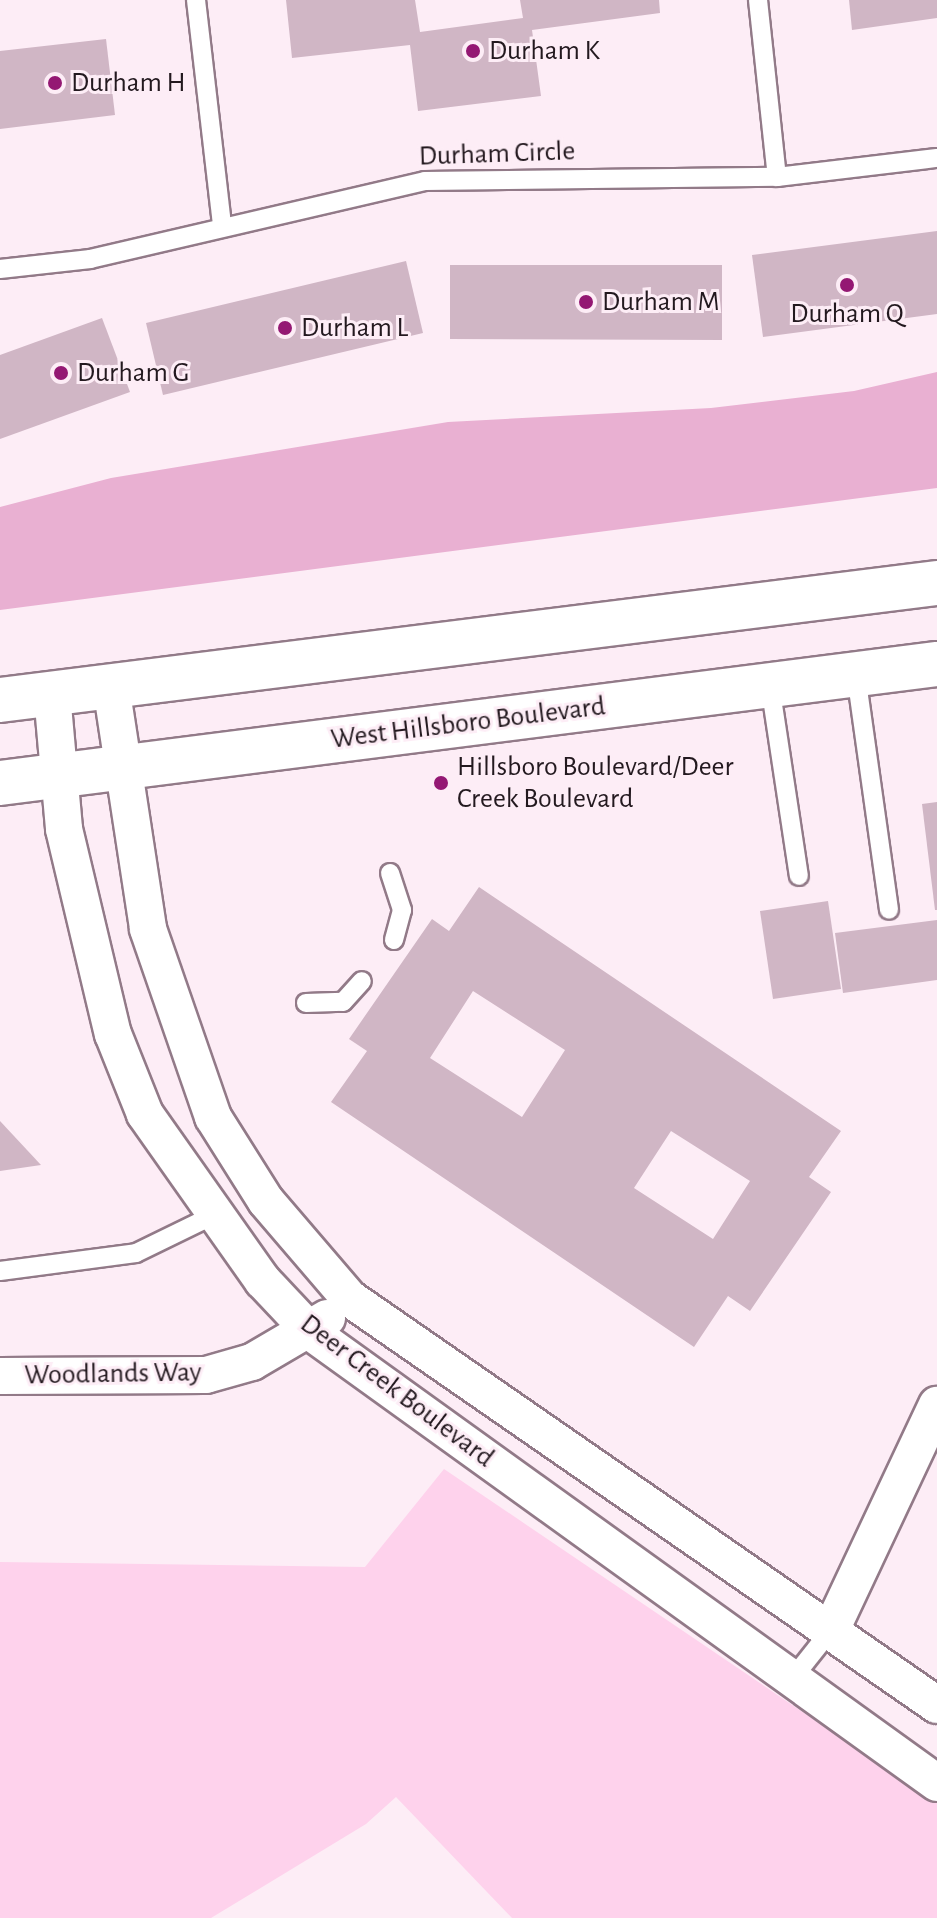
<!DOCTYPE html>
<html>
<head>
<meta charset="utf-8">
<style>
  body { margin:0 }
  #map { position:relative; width:937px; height:1918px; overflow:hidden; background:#fdedf6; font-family:"Alegreya Sans",sans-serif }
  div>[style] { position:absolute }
  .green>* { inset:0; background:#fed2ec }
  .water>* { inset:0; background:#e9b0d2 }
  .building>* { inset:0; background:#d0b6c5 }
  .roads { filter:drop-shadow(2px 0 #927a88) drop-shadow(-2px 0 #927a88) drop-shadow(0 2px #927a88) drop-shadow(0 -2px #927a88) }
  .lane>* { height:18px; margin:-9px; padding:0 9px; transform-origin:9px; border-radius:9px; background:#fff }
  .street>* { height:36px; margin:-18px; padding:0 18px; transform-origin:18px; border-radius:18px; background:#fff }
  .primary>* { height:44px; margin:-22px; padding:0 22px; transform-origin:22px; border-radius:22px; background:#fff }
  .dots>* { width:22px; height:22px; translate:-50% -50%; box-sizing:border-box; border:4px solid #fdedf6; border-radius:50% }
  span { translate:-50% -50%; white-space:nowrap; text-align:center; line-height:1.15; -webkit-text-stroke:6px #fdedf6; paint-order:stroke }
  .poi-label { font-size:28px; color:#23191f }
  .left { translate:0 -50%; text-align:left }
  .street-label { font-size:28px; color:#23191f }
</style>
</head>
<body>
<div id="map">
  <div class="green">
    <div style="clip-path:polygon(444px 1469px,937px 1803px,937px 1918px,512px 1918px,396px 1797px,366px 1824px,211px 1918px,0 1918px,0 1562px,365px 1567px)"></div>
  </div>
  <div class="water">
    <div style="clip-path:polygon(937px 372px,937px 488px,0 610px,0 507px,111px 478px,448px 422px,711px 408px,854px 391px)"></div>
  </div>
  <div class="building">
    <div style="clip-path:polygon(286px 0,415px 0,420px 32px,523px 18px,520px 0,659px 0,660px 13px,532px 30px,541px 96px,418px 111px,410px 45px,292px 58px)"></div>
    <div style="clip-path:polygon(849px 0,937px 0,937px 18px,852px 30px)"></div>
    <div style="clip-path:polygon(106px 39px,115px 115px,0 129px,0 51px)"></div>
    <div style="clip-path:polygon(937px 231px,937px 314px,763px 337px,752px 255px)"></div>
    <div style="clip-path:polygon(406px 261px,423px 333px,163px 395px,146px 323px)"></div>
    <div style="clip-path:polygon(450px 265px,722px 265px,722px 340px,450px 339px)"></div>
    <div style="clip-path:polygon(102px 318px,130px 392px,0 439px,0 355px)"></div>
    <div style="clip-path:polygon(937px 802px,937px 910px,935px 910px,922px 804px)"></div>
    <div style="clip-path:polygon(evenodd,479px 887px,841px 1131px,809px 1177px,831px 1192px,750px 1311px,728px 1296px,694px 1347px,331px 1102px,367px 1051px,349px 1039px,432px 919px,449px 931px,479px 887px,473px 991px,565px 1050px,522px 1117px,430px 1058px,473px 991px,479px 887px,671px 1131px,750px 1181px,713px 1239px,634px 1188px,671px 1131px)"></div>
    <div style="clip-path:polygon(828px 901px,841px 989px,773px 999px,760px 911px)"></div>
    <div style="clip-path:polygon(937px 920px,937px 980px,843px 993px,835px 933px)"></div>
    <div style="clip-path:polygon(0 1121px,41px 1165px,0 1171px)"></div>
  </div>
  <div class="roads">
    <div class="lane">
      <div style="left:196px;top:0;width:226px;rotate:83.4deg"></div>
      <div style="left:758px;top:0;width:178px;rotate:83.9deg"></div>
      <div style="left:0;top:269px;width:91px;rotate:-6.3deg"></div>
      <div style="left:90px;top:259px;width:344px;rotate:-13.1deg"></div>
      <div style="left:425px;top:181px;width:352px;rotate:-0.7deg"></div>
      <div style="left:777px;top:177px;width:161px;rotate:-6.8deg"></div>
      <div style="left:856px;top:675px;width:237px;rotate:82deg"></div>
      <div style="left:770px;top:685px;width:193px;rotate:81.4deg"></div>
      <div style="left:390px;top:873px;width:39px;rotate:72deg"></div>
      <div style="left:402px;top:910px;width:31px;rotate:105deg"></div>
      <div style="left:306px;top:1003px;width:37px;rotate:-2deg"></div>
      <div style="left:343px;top:1002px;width:28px;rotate:-48deg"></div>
      <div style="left:0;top:1271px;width:137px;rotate:-7.5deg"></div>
      <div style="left:136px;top:1253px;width:85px;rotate:-26deg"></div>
      <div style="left:792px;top:1679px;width:63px;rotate:-51.5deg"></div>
    </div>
    <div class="street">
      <div style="left:111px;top:686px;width:246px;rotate:81.3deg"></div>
      <div style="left:148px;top:929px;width:199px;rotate:70.9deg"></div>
      <div style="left:213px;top:1117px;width:99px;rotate:57.8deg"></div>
      <div style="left:266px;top:1201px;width:128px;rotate:49.4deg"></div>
      <div style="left:349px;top:1298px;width:715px;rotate:34.69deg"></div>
      <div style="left:52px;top:694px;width:136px;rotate:84.9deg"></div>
      <div style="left:64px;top:829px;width:211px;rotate:76.6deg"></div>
      <div style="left:113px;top:1034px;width:86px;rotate:68.2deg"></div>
      <div style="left:145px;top:1114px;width:204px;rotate:54.8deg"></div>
      <div style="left:263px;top:1281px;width:71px;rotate:46.7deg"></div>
      <div style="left:312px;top:1333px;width:770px;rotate:35.75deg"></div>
      <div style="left:0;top:1376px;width:206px;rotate:-0.3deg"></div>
      <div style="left:206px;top:1375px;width:48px;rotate:-15.8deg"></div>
      <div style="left:252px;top:1362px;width:87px;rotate:-30.4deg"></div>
      <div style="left:831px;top:1630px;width:249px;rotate:-64.8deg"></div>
    </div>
    <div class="primary">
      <div style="left:0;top:700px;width:944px;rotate:-7.12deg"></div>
      <div style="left:0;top:783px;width:945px;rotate:-7.24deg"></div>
    </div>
  </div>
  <div class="dots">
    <div style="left:473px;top:51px;background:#941873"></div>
    <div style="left:55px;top:83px;background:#941873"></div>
    <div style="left:847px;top:285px;background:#941873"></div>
    <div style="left:586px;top:302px;background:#941873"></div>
    <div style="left:285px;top:328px;background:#941873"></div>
    <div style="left:61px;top:373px;background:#941873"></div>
    <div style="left:441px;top:783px;background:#941873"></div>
  </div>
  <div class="poi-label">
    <span class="left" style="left:489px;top:51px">Durham K</span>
    <span class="left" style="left:71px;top:83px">Durham H</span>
    <span class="left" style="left:602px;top:302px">Durham M</span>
    <span style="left:847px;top:314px">Durham Q</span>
    <span class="left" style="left:301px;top:328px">Durham L</span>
    <span class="left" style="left:77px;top:373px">Durham G</span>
    <span class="left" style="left:457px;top:783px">Hillsboro Boulevard/Deer<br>Creek Boulevard</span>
  </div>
  <div class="street-label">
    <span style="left:497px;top:154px;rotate:-2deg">Durham Circle</span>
    <span style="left:468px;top:723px;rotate:-7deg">West Hillsboro Boulevard</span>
    <span style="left:113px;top:1374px;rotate:-1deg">Woodlands Way</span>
    <span style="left:397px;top:1391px;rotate:37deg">Deer Creek Boulevard</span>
  </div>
</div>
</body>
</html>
